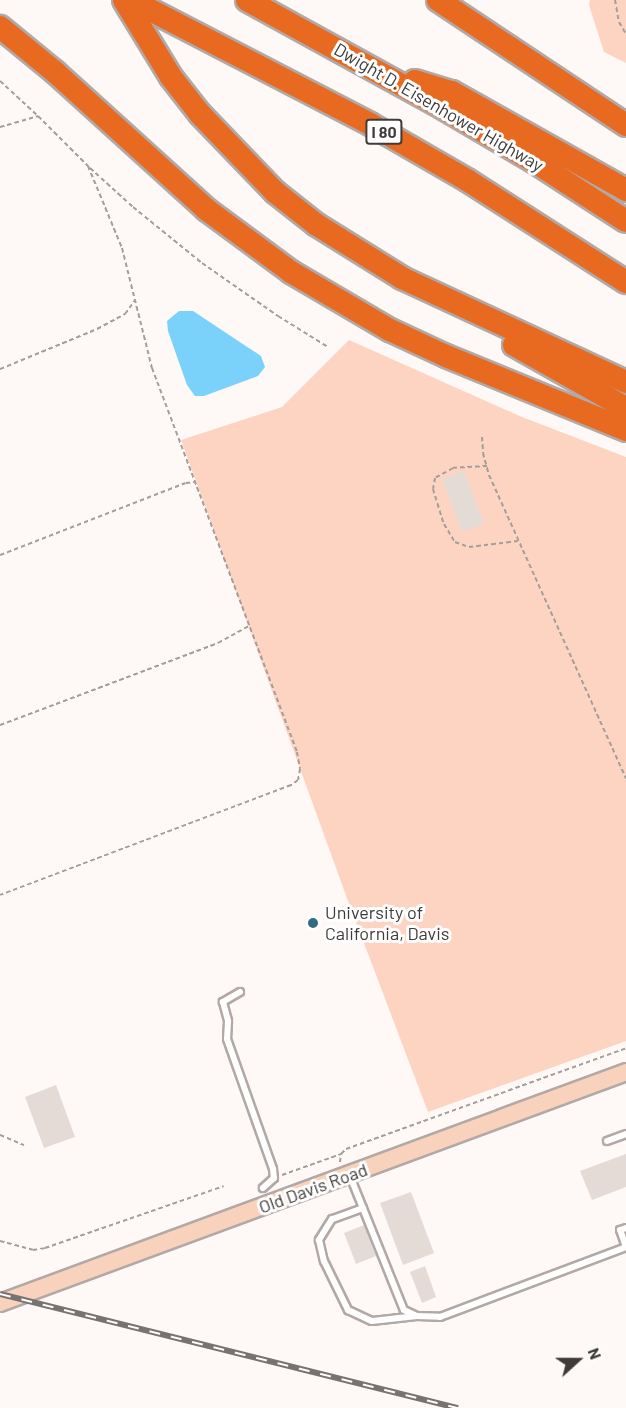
<!DOCTYPE html>
<html>
<head>
<meta charset="utf-8">
<style>
  body { margin:0 }
  #map { position:relative; width:626px; height:1408px; overflow:hidden; background:#fef8f6; font-family:Barlow,sans-serif }
  div>[style] { position:absolute }
  .green>* { inset:0; background:#fdd4c2 }
  .water>* { inset:0; background:#7ad2fb }
  .building>* { inset:0; background:#e4dbd7 }
  .path>* { height:2px; margin-top:-1px; transform-origin:0; background:repeating-linear-gradient(90deg,#a39e9c 0 4.5px,transparent 0 7.5px) }
  .roads { filter:drop-shadow(2px 0 #b2a9a6) drop-shadow(-2px 0 #b2a9a6) drop-shadow(0 2px #b2a9a6) drop-shadow(0 -2px #b2a9a6) }
  .lane>* { height:6px; margin:-3px; padding:0 3px; transform-origin:3px; border-radius:3px; background:#fff }
  .secondary>* { height:16px; margin:-8px; padding:0 8px; transform-origin:8px; border-radius:8px; background:#f8d2bc }
  .highway>* { height:22px; margin:-11px; padding:0 11px; transform-origin:11px; border-radius:11px; background:#e86920 }
  .rail>* { height:6px; margin-top:-3px; transform-origin:0; background:repeating-linear-gradient(90deg,#fff 0 11px,#777371 0 22px); box-sizing:border-box; border-block:2px solid #777371 }
  .dots>* { width:16px; height:16px; translate:-50% -50%; box-sizing:border-box; border:3px solid #fff; border-radius:50% }
  span { translate:-50% -50%; white-space:nowrap; text-align:center; line-height:1.15; -webkit-text-stroke:6px #fff; paint-order:stroke }
  .shield-label span { padding:2px 4px; background:#fff; border:2px solid; border-radius:4px; -webkit-text-stroke-width:0 }
  .shield-label { font-size:16px; color:#3f3b3a; font-weight:700 }
  .street-label { font-size:18px; color:#3f3b3a }
  .poi-label { font-size:18px; color:#3f3b3a }
  .left { translate:0 -50%; text-align:left }
  .north { position:absolute; left:548px; top:1330px; width:60px; height:60px; -webkit-text-stroke:4px #fff; paint-order:stroke; rotate:69deg; font-size:16px; font-weight:700; line-height:24px; text-align:center; color:#3f3b3a }
  .north::after { content:''; display:block; margin:auto; width:21px; height:27px; background:#3f3b3a; clip-path:polygon(50% 0,100% 100%,50% 72%,0 100%) }
</style>
</head>
<body>
<div id="map">
  <div class="green">
    <div style="clip-path:polygon(590px 0,626px 0,626px 63px,604px 52px,589px 5px)"></div>
    <div style="clip-path:polygon(349px 340px,522px 417px,626px 457px,626px 1041px,428px 1112px,348px 901px,181px 440px,282px 407px)"></div>
  </div>
  <div class="water">
    <div style="clip-path:polygon(179px 311px,193px 311px,261px 356px,265px 367px,258px 376px,204px 396px,195px 396px,187px 385px,168px 331px,167px 321px)"></div>
  </div>
  <div class="building">
    <div style="clip-path:polygon(464px 471px,484px 524px,462px 532px,442px 479px)"></div>
    <div style="clip-path:polygon(56px 1085px,75px 1137px,44px 1148px,25px 1097px)"></div>
    <div style="clip-path:polygon(626px 1154px,626px 1187px,592px 1200px,580px 1171px)"></div>
    <div style="clip-path:polygon(411px 1192px,434px 1253px,403px 1265px,380px 1203px)"></div>
    <div style="clip-path:polygon(364px 1225px,376px 1256px,356px 1264px,344px 1233px)"></div>
    <div style="clip-path:polygon(425px 1266px,436px 1297px,422px 1303px,410px 1272px)"></div>
  </div>
  <div class="path">
    <div style="left:615px;top:0;width:22px;rotate:80deg"></div>
    <div style="left:619px;top:22px;width:14px;rotate:60deg"></div>
    <div style="left:0;top:81px;width:52px;rotate:42.6deg"></div>
    <div style="left:0;top:127px;width:40px;rotate:-16deg"></div>
    <div style="left:38px;top:116px;width:71px;rotate:45deg"></div>
    <div style="left:88px;top:166px;width:89px;rotate:67.5deg"></div>
    <div style="left:122px;top:248px;width:124px;rotate:76deg"></div>
    <div style="left:152px;top:368px;width:410px;rotate:69.3deg"></div>
    <div style="left:297px;top:752px;width:17px;rotate:80deg"></div>
    <div style="left:300px;top:769px;width:11px;rotate:100deg"></div>
    <div style="left:298px;top:780px;width:9px;rotate:144deg"></div>
    <div style="left:291px;top:785px;width:311px;rotate:159.3deg"></div>
    <div style="left:90px;top:168px;width:58px;rotate:42.2deg"></div>
    <div style="left:133px;top:207px;width:89px;rotate:39.1deg"></div>
    <div style="left:202px;top:263px;width:93px;rotate:34.9deg"></div>
    <div style="left:278px;top:316px;width:59px;rotate:31.8deg"></div>
    <div style="left:0;top:369px;width:105px;rotate:-22.4deg"></div>
    <div style="left:97px;top:329px;width:32px;rotate:-28deg"></div>
    <div style="left:125px;top:314px;width:17px;rotate:-54deg"></div>
    <div style="left:482px;top:437px;width:16px;rotate:86deg"></div>
    <div style="left:483px;top:453px;width:23px;rotate:75deg"></div>
    <div style="left:489px;top:475px;width:333px;rotate:65.7deg"></div>
    <div style="left:487px;top:466px;width:34px;rotate:177deg"></div>
    <div style="left:453px;top:468px;width:21px;rotate:151deg"></div>
    <div style="left:435px;top:478px;width:11px;rotate:100deg"></div>
    <div style="left:433px;top:489px;width:37px;rotate:73deg"></div>
    <div style="left:444px;top:524px;width:21px;rotate:59deg"></div>
    <div style="left:455px;top:542px;width:15px;rotate:20deg"></div>
    <div style="left:469px;top:547px;width:49px;rotate:-7deg"></div>
    <div style="left:0;top:555px;width:199px;rotate:-21.2deg"></div>
    <div style="left:186px;top:483px;width:9px;rotate:-6deg"></div>
    <div style="left:0;top:725px;width:233px;rotate:-20.6deg"></div>
    <div style="left:218px;top:643px;width:35px;rotate:-29deg"></div>
    <div style="left:0;top:1135px;width:26px;rotate:23deg"></div>
    <div style="left:340px;top:1162px;width:8px;rotate:-83deg"></div>
    <div style="left:341px;top:1154px;width:7px;rotate:-45deg"></div>
    <div style="left:346px;top:1149px;width:298px;rotate:-19.8deg"></div>
    <div style="left:282px;top:1175px;width:63px;rotate:-19.6deg"></div>
    <div style="left:0;top:1241px;width:34px;rotate:15deg"></div>
    <div style="left:33px;top:1250px;width:12px;rotate:-9deg"></div>
    <div style="left:45px;top:1248px;width:189px;rotate:-19.1deg"></div>
  </div>
  <div class="roads">
    <div class="lane">
      <div style="left:240px;top:992px;width:20px;rotate:150deg"></div>
      <div style="left:223px;top:1002px;width:20px;rotate:75deg"></div>
      <div style="left:228px;top:1021px;width:18px;rotate:93deg"></div>
      <div style="left:227px;top:1039px;width:138px;rotate:70.5deg"></div>
      <div style="left:273px;top:1169px;width:9px;rotate:84deg"></div>
      <div style="left:274px;top:1178px;width:15px;rotate:138deg"></div>
      <div style="left:607px;top:1141px;width:20px;rotate:-20deg"></div>
      <div style="left:350px;top:1176px;width:144px;rotate:68.1deg"></div>
      <div style="left:404px;top:1310px;width:14px;rotate:25deg"></div>
      <div style="left:417px;top:1316px;width:23px;rotate:2deg"></div>
      <div style="left:440px;top:1317px;width:199px;rotate:-20.6deg"></div>
      <div style="left:626px;top:1247px;width:18px;rotate:-109deg"></div>
      <div style="left:620px;top:1230px;width:6px;rotate:-18deg"></div>
      <div style="left:363px;top:1208px;width:33px;rotate:160deg"></div>
      <div style="left:332px;top:1219px;width:25px;rotate:122deg"></div>
      <div style="left:319px;top:1240px;width:22px;rotate:77deg"></div>
      <div style="left:324px;top:1261px;width:55px;rotate:63.9deg"></div>
      <div style="left:348px;top:1310px;width:26px;rotate:25deg"></div>
      <div style="left:372px;top:1321px;width:45px;rotate:-6.3deg"></div>
    </div>
    <div class="secondary">
      <div style="left:0;top:1303px;width:667px;rotate:-20.25deg"></div>
    </div>
    <div class="highway">
      <div style="left:124px;top:0;width:90px;rotate:58.6deg"></div>
      <div style="left:171px;top:77px;width:47px;rotate:51.9deg"></div>
      <div style="left:200px;top:114px;width:108px;rotate:46.1deg"></div>
      <div style="left:275px;top:192px;width:53px;rotate:38.2deg"></div>
      <div style="left:317px;top:225px;width:100px;rotate:31.9deg"></div>
      <div style="left:402px;top:278px;width:247px;rotate:24.9deg"></div>
      <div style="left:131px;top:0;width:269px;rotate:27.4deg"></div>
      <div style="left:370px;top:124px;width:112px;rotate:30deg"></div>
      <div style="left:467px;top:180px;width:189px;rotate:32.7deg"></div>
      <div style="left:247px;top:0;width:226px;rotate:28.8deg"></div>
      <div style="left:445px;top:109px;width:104px;rotate:30.5deg"></div>
      <div style="left:535px;top:162px;width:108px;rotate:33deg"></div>
      <div style="left:438px;top:0;width:226px;rotate:33.6deg"></div>
      <div style="left:0;top:27px;width:71px;rotate:39.3deg"></div>
      <div style="left:55px;top:72px;width:205px;rotate:42.2deg"></div>
      <div style="left:207px;top:210px;width:104px;rotate:36.4deg"></div>
      <div style="left:291px;top:272px;width:115px;rotate:30.4deg"></div>
      <div style="left:390px;top:330px;width:62px;rotate:24.9deg"></div>
      <div style="left:446px;top:356px;width:195px;rotate:22.3deg"></div>
      <div style="left:415px;top:81px;width:39px;rotate:17deg"></div>
      <div style="left:452px;top:92px;width:200px;rotate:29.4deg"></div>
      <div style="left:514px;top:345px;width:129px;rotate:29.4deg"></div>
    </div>
  </div>
  <div class="rail">
    <div style="left:0;top:1294px;width:472px;rotate:14deg"></div>
  </div>
  <div class="dots">
    <div style="left:313px;top:923px;background:#306a83"></div>
  </div>
  <div class="shield-label">
    <span style="left:384px;top:132px">I 80</span>
  </div>
  <div class="street-label">
    <span style="left:439px;top:107px;rotate:30deg">Dwight D. Eisenhower Highway</span>
    <span style="left:313px;top:1188px;rotate:-20deg">Old Davis Road</span>
  </div>
  <div class="poi-label">
    <span class="left" style="left:325px;top:923px">University of<br>California, Davis</span>
  </div>
  <div class="north">N</div>
</div>
</body>
</html>
